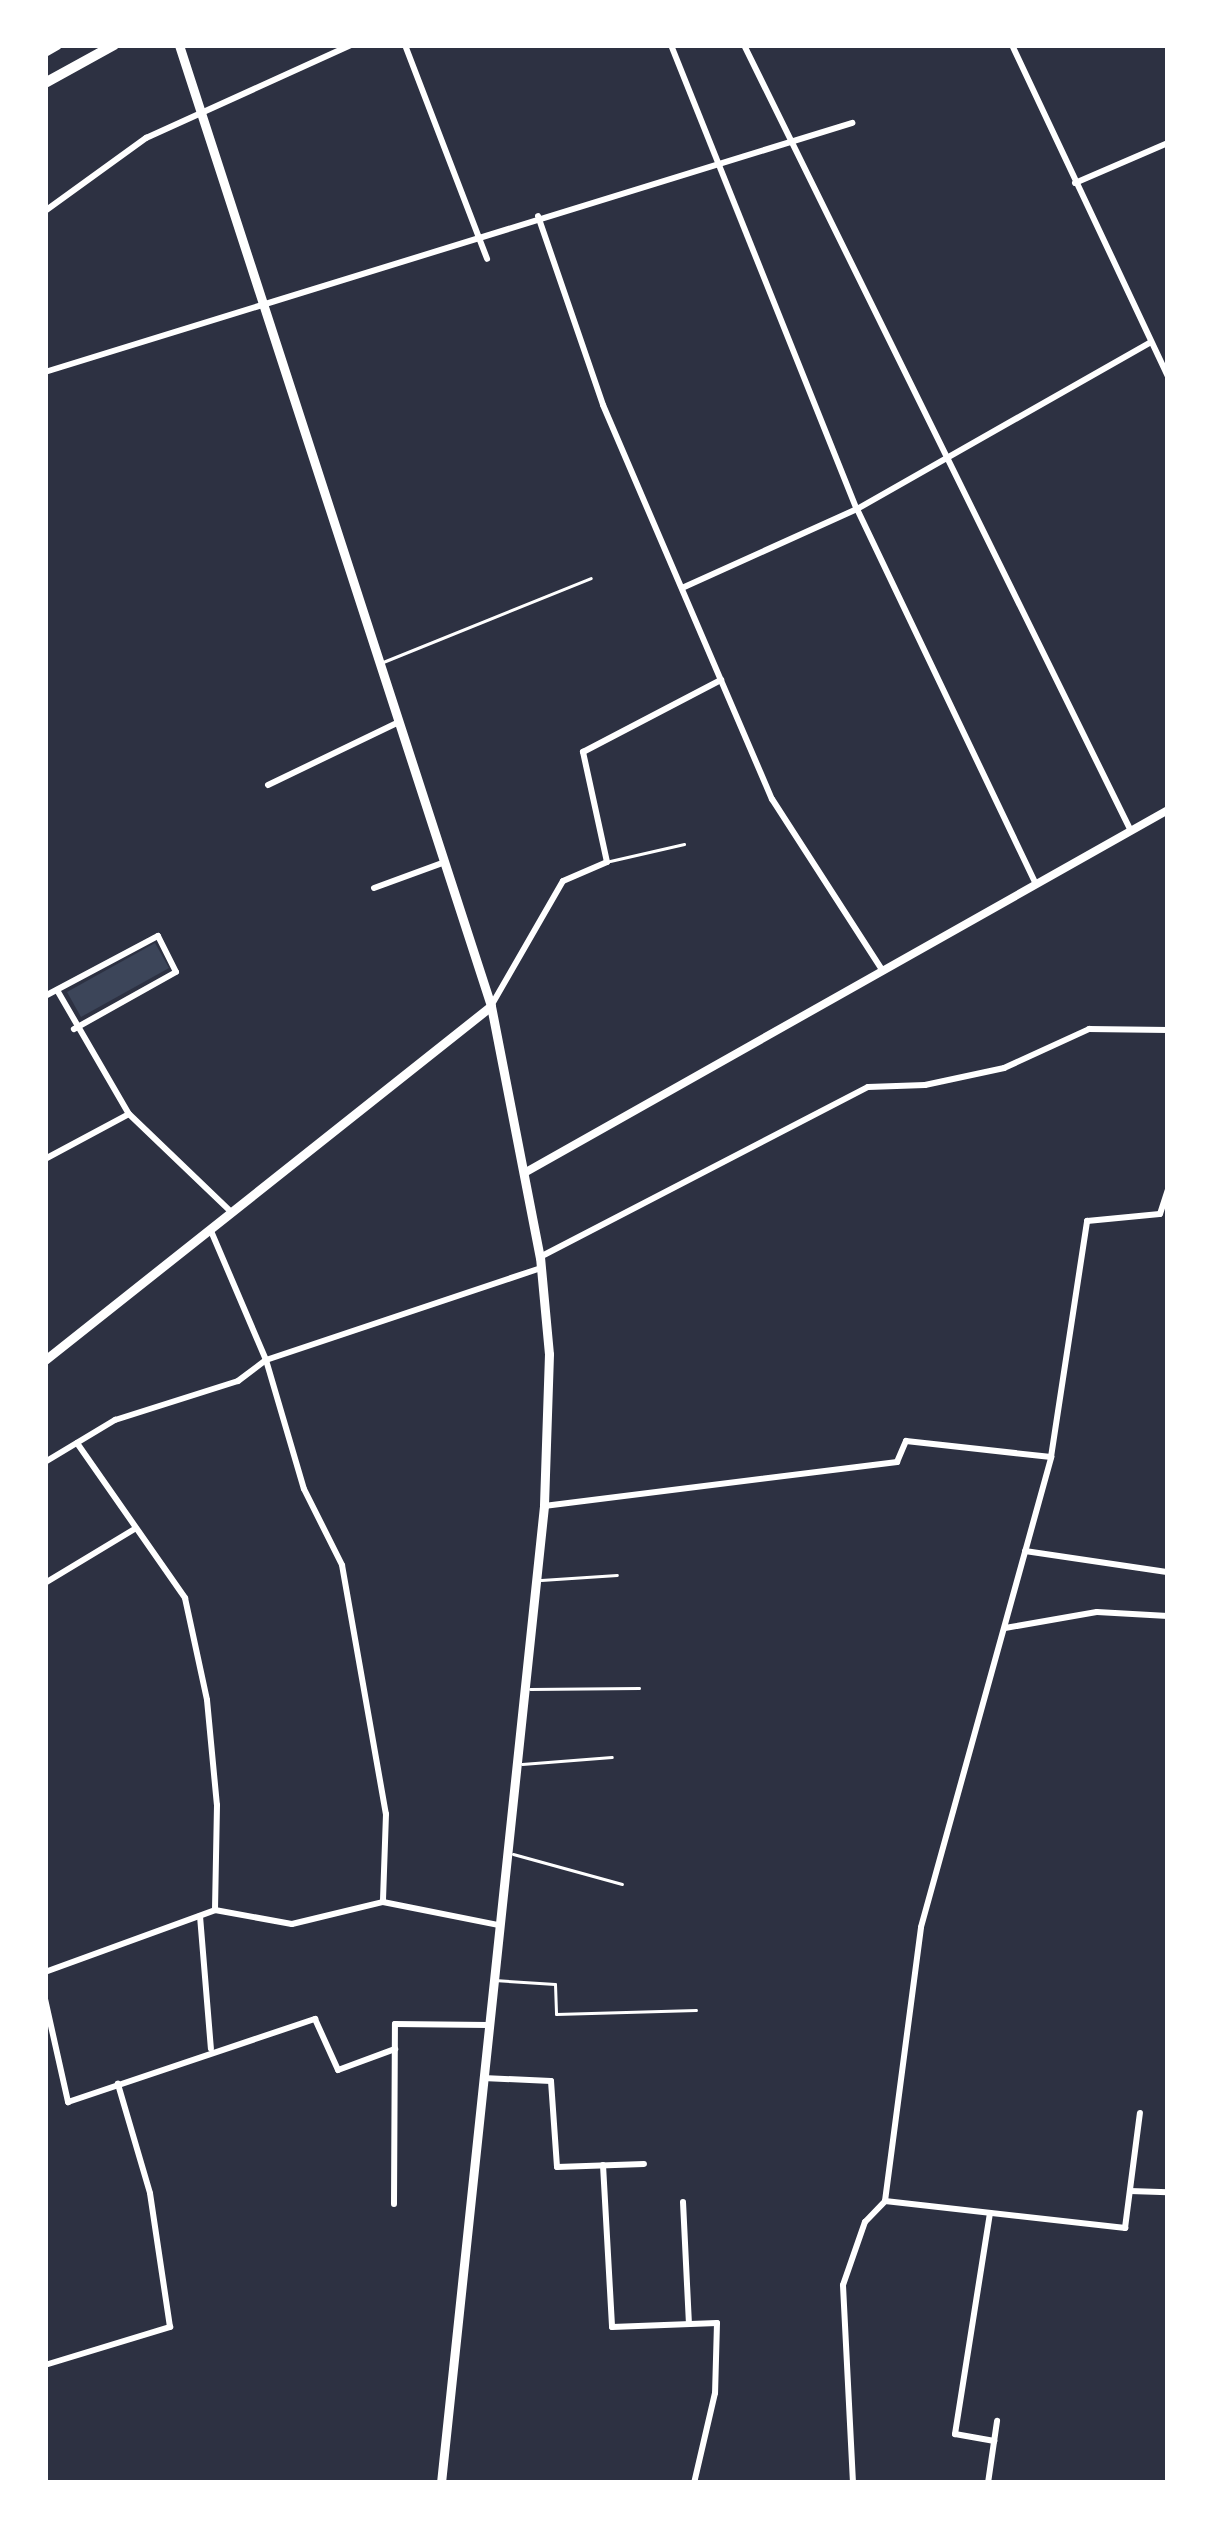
<!DOCTYPE html>
<html>
<head>
<meta charset="utf-8">
<style>
  body { margin:0 }
  #map { position:relative; width:1213px; height:2528px; overflow:hidden; background:#2d3142; font-family:"Titillium Web",sans-serif }
  div>[style] { position:absolute }
  .green>* { inset:0; background:#3c4559 }
  .service>* { height:3px; margin:-1.5px; padding:0 1.5px; transform-origin:1.5px; border-radius:1.5px; background:#fff }
  .minor>* { height:6px; margin:-3px; padding:0 3px; transform-origin:3px; border-radius:3px; background:#fff }
  .tertiary>* { height:8px; margin:-4px; padding:0 4px; transform-origin:4px; border-radius:4px; background:#fff }
  .secondary>* { height:9px; margin:-4.5px; padding:0 4.5px; transform-origin:4.5px; border-radius:4.5px; background:#fff }
  .primary>* { height:10px; margin:-5px; padding:0 5px; transform-origin:5px; border-radius:5px; background:#fff }
  span { translate:-50% -50%; white-space:nowrap; text-align:center; line-height:1.15; -webkit-text-stroke:9px #fff; paint-order:stroke }
  .frame { position:absolute; inset:0; border:48px solid #fff; pointer-events:none }
</style>
</head>
<body>
<div id="map">
  <div class="green">
    <div style="clip-path:polygon(155px 943px,169px 968px,81px 1017px,67px 992px)"></div>
  </div>
  <div class="service">
    <div style="left:383px;top:662px;width:224px;rotate:-22deg"></div>
    <div style="left:610px;top:861px;width:76px;rotate:-12.9deg"></div>
    <div style="left:541px;top:1580px;width:76px;rotate:-3.8deg"></div>
    <div style="left:530px;top:1689px;width:109px;rotate:-0.5deg"></div>
    <div style="left:522px;top:1764px;width:90px;rotate:-4.4deg"></div>
    <div style="left:513px;top:1854px;width:113px;rotate:15.4deg"></div>
    <div style="left:494px;top:1980px;width:61px;rotate:3.8deg"></div>
    <div style="left:555px;top:1984px;width:30px;rotate:88deg"></div>
    <div style="left:556px;top:2014px;width:140px;rotate:-1.6deg"></div>
  </div>
  <div class="minor">
    <div style="left:405px;top:45px;width:229px;rotate:69deg"></div>
    <div style="left:671px;top:45px;width:500px;rotate:68.2deg"></div>
    <div style="left:857px;top:509px;width:416px;rotate:64.5deg"></div>
    <div style="left:744px;top:45px;width:876px;rotate:63.79deg"></div>
    <div style="left:1012px;top:45px;width:366px;rotate:64.8deg"></div>
    <div style="left:1075px;top:183px;width:101px;rotate:-23.3deg"></div>
    <div style="left:45px;top:211px;width:125px;rotate:-35.9deg"></div>
    <div style="left:146px;top:138px;width:225px;rotate:-24.4deg"></div>
    <div style="left:538px;top:216px;width:200px;rotate:71deg"></div>
    <div style="left:603px;top:405px;width:429px;rotate:66.8deg"></div>
    <div style="left:772px;top:799px;width:205px;rotate:57.2deg"></div>
    <div style="left:45px;top:372px;width:845px;rotate:-17.15deg"></div>
    <div style="left:682px;top:588px;width:192px;rotate:-24.3deg"></div>
    <div style="left:857px;top:509px;width:338px;rotate:-29.6deg"></div>
    <div style="left:268px;top:785px;width:143px;rotate:-25.7deg"></div>
    <div style="left:374px;top:888px;width:76px;rotate:-20.1deg"></div>
    <div style="left:57px;top:990px;width:143px;rotate:59.9deg"></div>
    <div style="left:129px;top:1114px;width:140px;rotate:43.8deg"></div>
    <div style="left:45px;top:996px;width:128px;rotate:-28deg"></div>
    <div style="left:158px;top:936px;width:40px;rotate:63.4deg"></div>
    <div style="left:176px;top:972px;width:117px;rotate:150.8deg"></div>
    <div style="left:491px;top:1006px;width:144px;rotate:-60.1deg"></div>
    <div style="left:563px;top:881px;width:48px;rotate:-23.4deg"></div>
    <div style="left:607px;top:862px;width:113px;rotate:-102.3deg"></div>
    <div style="left:583px;top:752px;width:156px;rotate:-27.6deg"></div>
    <div style="left:45px;top:1159px;width:95px;rotate:-28.2deg"></div>
    <div style="left:211px;top:1231px;width:140px;rotate:66.9deg"></div>
    <div style="left:266px;top:1360px;width:134px;rotate:73.6deg"></div>
    <div style="left:304px;top:1489px;width:85px;rotate:63.4deg"></div>
    <div style="left:342px;top:1565px;width:253px;rotate:80deg"></div>
    <div style="left:386px;top:1814px;width:88px;rotate:92deg"></div>
    <div style="left:540px;top:1257px;width:369px;rotate:-27.4deg"></div>
    <div style="left:868px;top:1087px;width:57px;rotate:-2deg"></div>
    <div style="left:925px;top:1085px;width:81px;rotate:-12.1deg"></div>
    <div style="left:1004px;top:1068px;width:94px;rotate:-24.6deg"></div>
    <div style="left:1089px;top:1029px;width:79px;rotate:0.7deg"></div>
    <div style="left:77px;top:1443px;width:189px;rotate:55.1deg"></div>
    <div style="left:185px;top:1598px;width:104px;rotate:77.8deg"></div>
    <div style="left:207px;top:1700px;width:105px;rotate:84.6deg"></div>
    <div style="left:217px;top:1805px;width:105px;rotate:91.1deg"></div>
    <div style="left:45px;top:1462px;width:82px;rotate:-31deg"></div>
    <div style="left:115px;top:1420px;width:129px;rotate:-17.6deg"></div>
    <div style="left:238px;top:1381px;width:35px;rotate:-37deg"></div>
    <div style="left:266px;top:1360px;width:290px;rotate:-18.5deg"></div>
    <div style="left:544px;top:1506px;width:356px;rotate:-7.1deg"></div>
    <div style="left:897px;top:1462px;width:23px;rotate:-67deg"></div>
    <div style="left:906px;top:1441px;width:146px;rotate:6.3deg"></div>
    <div style="left:1025px;top:1551px;width:145px;rotate:8.4deg"></div>
    <div style="left:45px;top:1583px;width:106px;rotate:-31.1deg"></div>
    <div style="left:1005px;top:1628px;width:93px;rotate:-9.9deg"></div>
    <div style="left:1097px;top:1612px;width:71px;rotate:3.2deg"></div>
    <div style="left:200px;top:1916px;width:133px;rotate:85.3deg"></div>
    <div style="left:45px;top:1972px;width:181px;rotate:-20deg"></div>
    <div style="left:215px;top:1910px;width:78px;rotate:10.3deg"></div>
    <div style="left:292px;top:1924px;width:94px;rotate:-13.6deg"></div>
    <div style="left:383px;top:1902px;width:117px;rotate:11.3deg"></div>
    <div style="left:45px;top:1999px;width:106px;rotate:77.4deg"></div>
    <div style="left:68px;top:2102px;width:261px;rotate:-18.6deg"></div>
    <div style="left:315px;top:2019px;width:56px;rotate:65.7deg"></div>
    <div style="left:338px;top:2070px;width:61px;rotate:-20.2deg"></div>
    <div style="left:483px;top:2078px;width:68px;rotate:2.5deg"></div>
    <div style="left:551px;top:2081px;width:86px;rotate:86deg"></div>
    <div style="left:557px;top:2167px;width:87px;rotate:-2deg"></div>
    <div style="left:603px;top:2165px;width:162px;rotate:86.8deg"></div>
    <div style="left:612px;top:2327px;width:105px;rotate:-2.2deg"></div>
    <div style="left:717px;top:2323px;width:70px;rotate:91.6deg"></div>
    <div style="left:715px;top:2393px;width:92px;rotate:103.1deg"></div>
    <div style="left:1130px;top:2191px;width:38px;rotate:2deg"></div>
    <div style="left:885px;top:2201px;width:242px;rotate:6.4deg"></div>
    <div style="left:1125px;top:2228px;width:116px;rotate:-82.6deg"></div>
    <div style="left:683px;top:2202px;width:122px;rotate:87.2deg"></div>
    <div style="left:394px;top:2204px;width:180px;rotate:-89.7deg"></div>
    <div style="left:395px;top:2024px;width:93px;rotate:0.6deg"></div>
    <div style="left:990px;top:2213px;width:224px;rotate:99deg"></div>
    <div style="left:955px;top:2434px;width:40px;rotate:10deg"></div>
    <div style="left:45px;top:2365px;width:131px;rotate:-16.9deg"></div>
    <div style="left:170px;top:2327px;width:135px;rotate:-98.5deg"></div>
    <div style="left:150px;top:2193px;width:114px;rotate:-106.4deg"></div>
    <div style="left:853px;top:2483px;width:198px;rotate:-92.9deg"></div>
    <div style="left:843px;top:2285px;width:67px;rotate:-70.8deg"></div>
    <div style="left:865px;top:2222px;width:29px;rotate:-46deg"></div>
    <div style="left:885px;top:2201px;width:276px;rotate:-82.5deg"></div>
    <div style="left:921px;top:1927px;width:488px;rotate:-74.5deg"></div>
    <div style="left:1051px;top:1457px;width:239px;rotate:-81.3deg"></div>
    <div style="left:1087px;top:1221px;width:73px;rotate:-5.5deg"></div>
    <div style="left:1160px;top:1214px;width:25px;rotate:-72deg"></div>
    <div style="left:988px;top:2483px;width:63px;rotate:-81.7deg"></div>
  </div>
  <div class="tertiary">
    <div style="left:526px;top:1172px;width:737px;rotate:-29.42deg"></div>
  </div>
  <div class="secondary">
    <div style="left:179px;top:45px;width:1010px;rotate:72.01deg"></div>
    <div style="left:491px;top:1006px;width:256px;rotate:79deg"></div>
    <div style="left:540px;top:1257px;width:97px;rotate:84.7deg"></div>
    <div style="left:549px;top:1354px;width:152px;rotate:91.9deg"></div>
    <div style="left:544px;top:1506px;width:982px;rotate:96.02deg"></div>
    <div style="left:45px;top:1360px;width:569px;rotate:-38.44deg"></div>
  </div>
  <div class="primary">
    <div style="left:45px;top:52px;width:14px;rotate:-30deg"></div>
    <div style="left:45px;top:83px;width:79px;rotate:-28.8deg"></div>
  </div>
  <div class="frame"></div>
</div>
</body>
</html>
